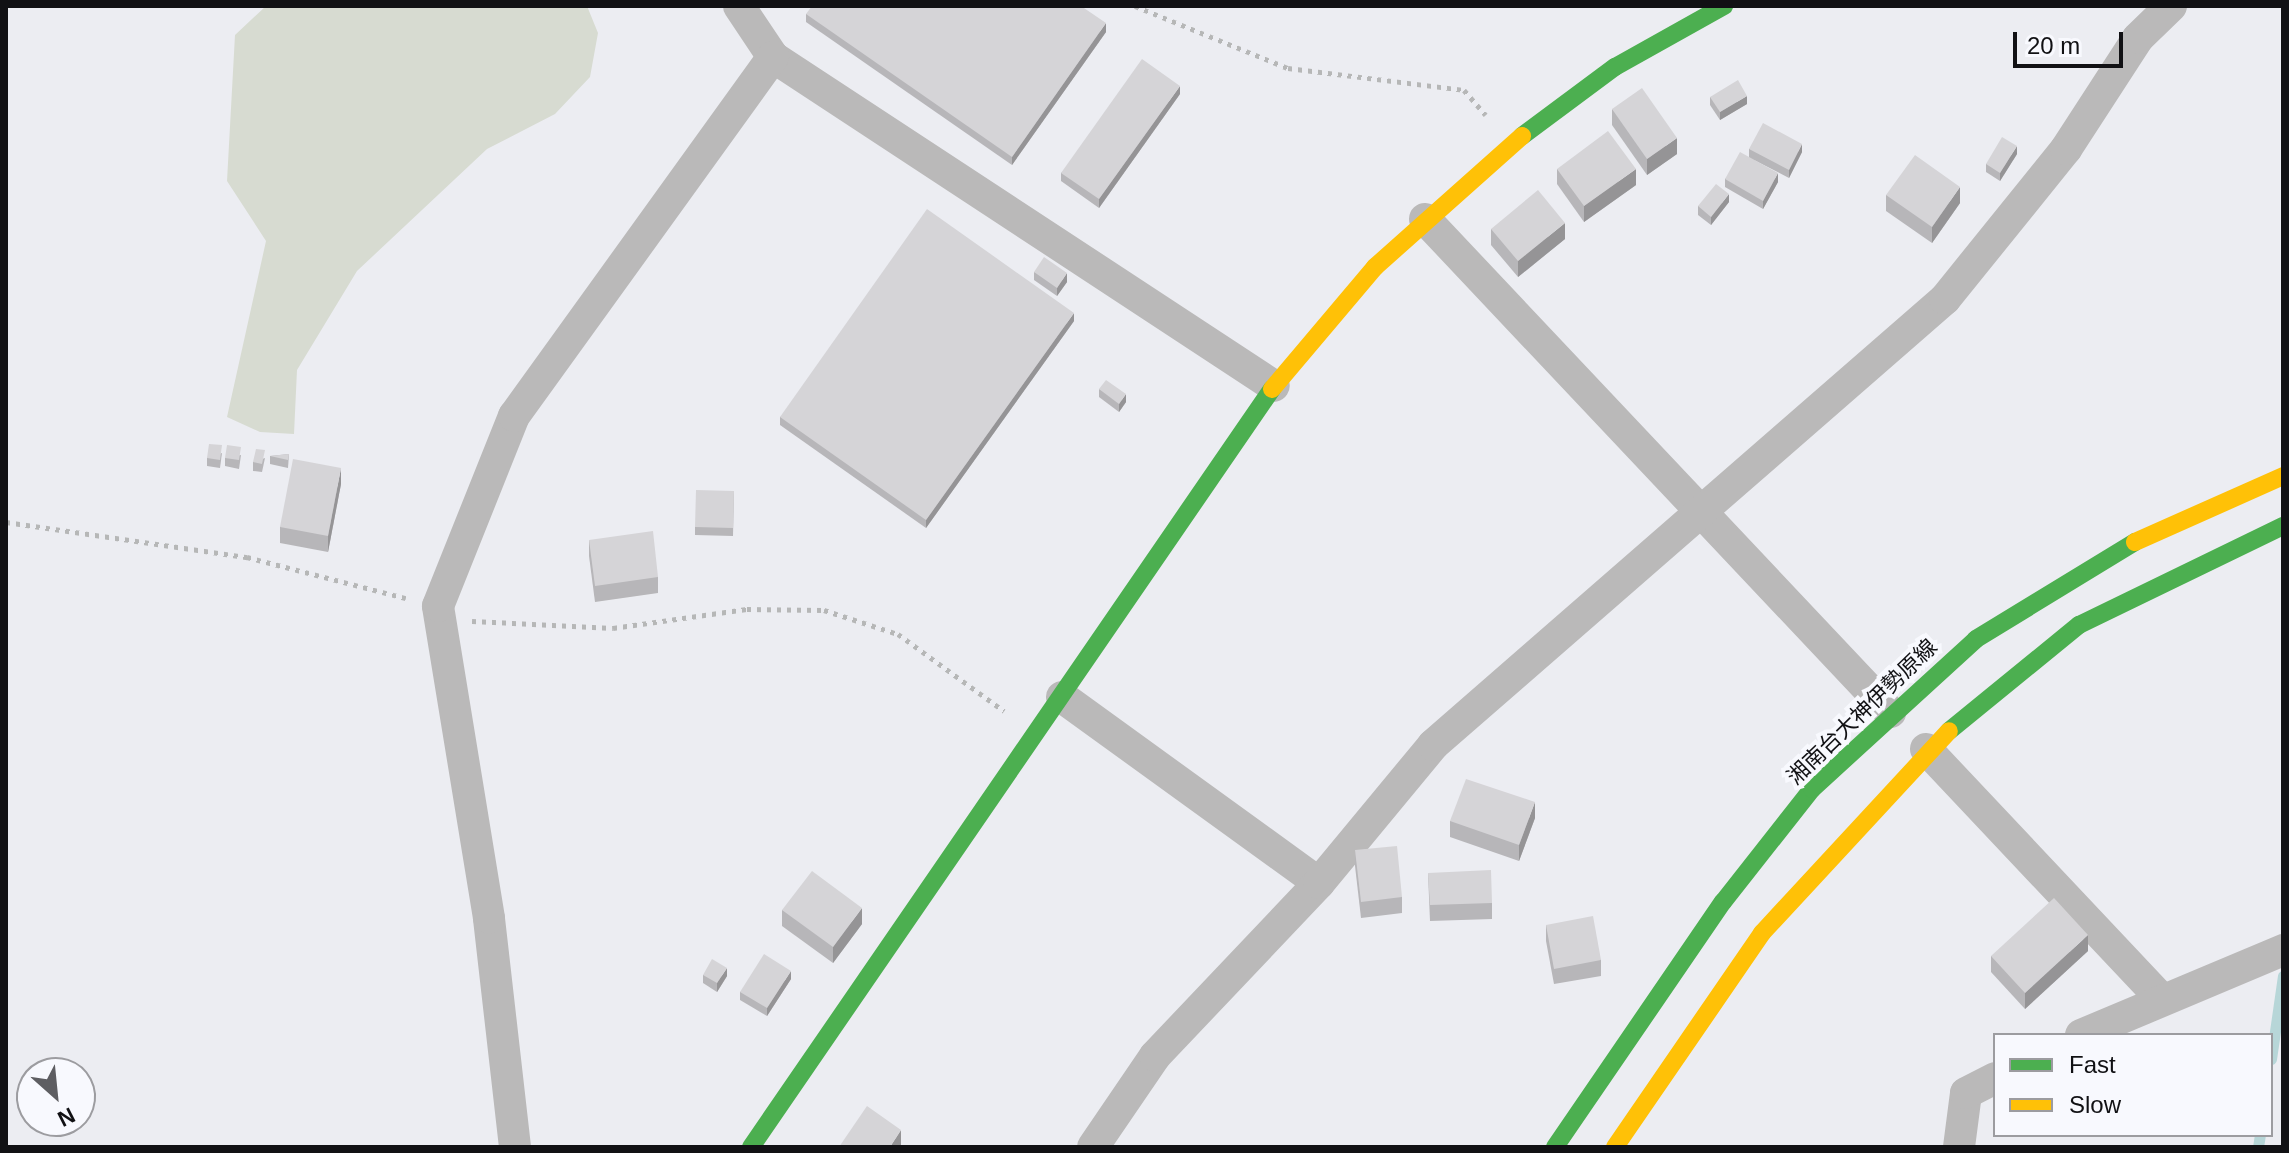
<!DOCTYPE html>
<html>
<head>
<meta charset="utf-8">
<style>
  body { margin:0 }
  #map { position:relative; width:2289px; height:1153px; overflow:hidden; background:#ecedf2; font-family:Arial,"Noto Sans JP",sans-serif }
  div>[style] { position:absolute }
  .green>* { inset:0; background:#d7dbd1 }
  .stream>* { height:11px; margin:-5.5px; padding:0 5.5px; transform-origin:5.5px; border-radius:5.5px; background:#b7d6d8 }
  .path>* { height:5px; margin-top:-2.5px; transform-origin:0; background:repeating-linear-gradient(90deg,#b6b7b7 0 4px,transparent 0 10px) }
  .street>* { height:32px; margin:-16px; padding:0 16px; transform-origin:16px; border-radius:16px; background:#bab9b9 }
  .fast>* { height:18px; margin:-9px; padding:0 9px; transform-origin:9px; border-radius:9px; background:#4caf50 }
  .slow>* { height:18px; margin:-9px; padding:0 9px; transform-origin:9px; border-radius:9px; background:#ffc107 }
  .wall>* { inset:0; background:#b7b6b9 }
  .shaded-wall>* { inset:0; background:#959496 }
  .building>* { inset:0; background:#d5d4d7 }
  span { translate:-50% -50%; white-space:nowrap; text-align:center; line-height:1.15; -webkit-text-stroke:8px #f8f9fe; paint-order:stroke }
  .street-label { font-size:22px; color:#111114 }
  .frame { position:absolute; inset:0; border:8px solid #111114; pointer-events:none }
  .legend { position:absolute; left:1993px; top:1033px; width:280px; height:104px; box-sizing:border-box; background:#f8f9fe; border:2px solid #9c9ca0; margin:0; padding:10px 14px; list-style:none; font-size:24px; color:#111114 }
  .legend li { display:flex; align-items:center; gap:16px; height:40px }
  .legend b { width:40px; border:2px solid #9c9ca0 }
  .north { position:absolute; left:16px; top:1057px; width:80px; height:80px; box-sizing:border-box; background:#f8f9fe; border:2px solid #9c9ca0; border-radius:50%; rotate:153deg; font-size:22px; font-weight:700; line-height:32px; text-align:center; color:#111114 }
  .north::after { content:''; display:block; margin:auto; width:28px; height:36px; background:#5e5e62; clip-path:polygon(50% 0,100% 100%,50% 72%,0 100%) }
  .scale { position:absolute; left:2013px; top:32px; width:110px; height:36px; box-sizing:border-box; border:4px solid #111114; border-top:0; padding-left:10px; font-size:24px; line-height:28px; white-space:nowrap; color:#111114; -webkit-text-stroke:6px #f8f9fe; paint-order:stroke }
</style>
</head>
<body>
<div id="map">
  <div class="green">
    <div style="clip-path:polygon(266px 6px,587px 6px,598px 33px,590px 77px,555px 114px,487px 149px,357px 271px,297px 370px,294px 434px,260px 432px,227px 417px,266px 241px,227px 181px,235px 35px)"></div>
  </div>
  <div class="stream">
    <div style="left:2271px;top:1059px;width:84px;rotate:-81.8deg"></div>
    <div style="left:2258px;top:1147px;width:12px;rotate:-81deg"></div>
  </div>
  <div class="path">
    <div style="left:1135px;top:6px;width:165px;rotate:22.1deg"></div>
    <div style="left:1288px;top:68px;width:177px;rotate:7.1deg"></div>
    <div style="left:1464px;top:90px;width:33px;rotate:49deg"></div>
    <div style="left:6px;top:522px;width:244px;rotate:8.3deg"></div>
    <div style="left:247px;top:557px;width:164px;rotate:14.5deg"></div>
    <div style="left:472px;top:621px;width:141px;rotate:2.8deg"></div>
    <div style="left:613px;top:628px;width:135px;rotate:-8.1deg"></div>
    <div style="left:747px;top:609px;width:77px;rotate:0.7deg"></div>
    <div style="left:824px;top:610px;width:78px;rotate:18deg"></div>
    <div style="left:898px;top:634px;width:131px;rotate:36deg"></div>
  </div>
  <div class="street">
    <div style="left:739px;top:6px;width:61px;rotate:56.3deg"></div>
    <div style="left:773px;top:57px;width:599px;rotate:33.29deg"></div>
    <div style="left:1425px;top:219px;width:678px;rotate:46.67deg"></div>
    <div style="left:1062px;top:697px;width:317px;rotate:35.9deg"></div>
    <div style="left:1926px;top:749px;width:342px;rotate:46.7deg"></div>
    <div style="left:2081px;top:1035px;width:219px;rotate:-22.8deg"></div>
    <div style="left:515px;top:1147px;width:230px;rotate:-96.5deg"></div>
    <div style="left:489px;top:918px;width:316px;rotate:-99.3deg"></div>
    <div style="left:438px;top:606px;width:205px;rotate:-68.2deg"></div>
    <div style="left:514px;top:416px;width:443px;rotate:-54.2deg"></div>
    <div style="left:1093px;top:1147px;width:110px;rotate:-55.7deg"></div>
    <div style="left:1155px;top:1056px;width:238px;rotate:-46.5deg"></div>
    <div style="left:1319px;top:883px;width:179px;rotate:-50.4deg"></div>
    <div style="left:1433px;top:745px;width:679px;rotate:-41.06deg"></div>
    <div style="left:1945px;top:299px;width:193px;rotate:-51.1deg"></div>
    <div style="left:2066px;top:149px;width:132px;rotate:-57deg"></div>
    <div style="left:2138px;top:38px;width:46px;rotate:-44.1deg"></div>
    <div style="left:1959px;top:1147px;width:54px;rotate:-82.6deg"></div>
    <div style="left:1966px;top:1093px;width:33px;rotate:-27deg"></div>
  </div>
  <div class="fast">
    <div style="left:1522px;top:136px;width:116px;rotate:-36.6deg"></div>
    <div style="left:1615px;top:67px;width:125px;rotate:-29.2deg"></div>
    <div style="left:1949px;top:731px;width:168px;rotate:-39.2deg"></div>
    <div style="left:2079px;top:625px;width:227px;rotate:-25.9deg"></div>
    <div style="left:751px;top:1147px;width:920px;rotate:-55.5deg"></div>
    <div style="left:1555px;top:1147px;width:297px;rotate:-55.6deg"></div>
    <div style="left:1723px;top:902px;width:144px;rotate:-51.8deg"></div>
    <div style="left:1812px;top:789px;width:222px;rotate:-42.4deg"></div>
    <div style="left:1976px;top:639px;width:186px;rotate:-31.4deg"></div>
  </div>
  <div class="slow">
    <div style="left:1272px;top:389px;width:160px;rotate:-49.8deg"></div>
    <div style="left:1375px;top:267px;width:197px;rotate:-41.7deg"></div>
    <div style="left:2135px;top:542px;width:162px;rotate:-24deg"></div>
    <div style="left:1615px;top:1147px;width:260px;rotate:-55.5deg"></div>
    <div style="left:1762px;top:933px;width:275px;rotate:-47.2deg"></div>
  </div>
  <div class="wall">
    <div style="clip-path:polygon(806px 14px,1106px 32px,1012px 165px,806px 22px)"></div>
    <div style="clip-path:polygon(1180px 94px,1099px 208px,1061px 181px,1061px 173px)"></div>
    <div style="clip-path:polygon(1710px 97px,1747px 104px,1720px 120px,1710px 105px)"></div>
    <div style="clip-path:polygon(1612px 109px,1677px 154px,1647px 175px,1612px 125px)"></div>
    <div style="clip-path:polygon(1749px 149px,1802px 152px,1789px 178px,1754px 160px,1778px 182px,1763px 209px,1725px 187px,1725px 179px,1749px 157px)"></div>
    <div style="clip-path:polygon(2017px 154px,2000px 181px,1986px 172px,1986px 164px)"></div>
    <div style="clip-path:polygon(1557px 169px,1636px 185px,1584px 222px,1557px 184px)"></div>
    <div style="clip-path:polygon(1886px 195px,1960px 203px,1932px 243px,1886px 211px)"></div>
    <div style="clip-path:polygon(1729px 202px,1711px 225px,1698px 215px,1698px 206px)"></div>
    <div style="clip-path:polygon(1491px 229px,1565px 239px,1518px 277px,1491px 245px)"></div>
    <div style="clip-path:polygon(1034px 272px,1067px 282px,1057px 296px,1034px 280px)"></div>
    <div style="clip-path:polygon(1074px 321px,926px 528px,780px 425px,780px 417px)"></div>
    <div style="clip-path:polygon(1099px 389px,1126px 402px,1119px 412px,1099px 397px)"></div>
    <div style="clip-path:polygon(222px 453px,220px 468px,207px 466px,207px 458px)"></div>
    <div style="clip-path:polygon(289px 454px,288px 468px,270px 464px,270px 456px)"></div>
    <div style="clip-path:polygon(241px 455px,239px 469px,225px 466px,225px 458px)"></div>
    <div style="clip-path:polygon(265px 458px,262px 472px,253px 471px,253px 462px)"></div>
    <div style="clip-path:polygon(341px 484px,328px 552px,280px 543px,280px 527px)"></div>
    <div style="clip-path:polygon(734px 491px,733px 536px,695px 535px,695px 527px)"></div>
    <div style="clip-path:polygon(589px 540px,658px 577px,658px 593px,595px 602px,589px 556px)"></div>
    <div style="clip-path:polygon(1535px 818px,1519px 861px,1450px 837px,1450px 821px)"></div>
    <div style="clip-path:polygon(1355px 850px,1402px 897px,1402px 913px,1361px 918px,1355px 866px)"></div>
    <div style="clip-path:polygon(1428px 873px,1492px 903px,1492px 919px,1430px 921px)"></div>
    <div style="clip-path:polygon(782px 910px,862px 924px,833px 963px,782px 926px)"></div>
    <div style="clip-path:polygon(1546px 925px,1601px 960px,1601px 976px,1554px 984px,1546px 941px)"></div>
    <div style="clip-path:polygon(2088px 951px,2025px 1009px,1991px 972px,1991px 956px)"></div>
    <div style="clip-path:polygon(703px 975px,727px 976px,717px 992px,703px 983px)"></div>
    <div style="clip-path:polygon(791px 979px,767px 1016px,740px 1000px,740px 992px)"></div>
  </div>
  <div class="shaded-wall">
    <div style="clip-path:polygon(1106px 23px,1106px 32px,1012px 165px,1012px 157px)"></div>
    <div style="clip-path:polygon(1180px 86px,1180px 94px,1099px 208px,1099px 199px)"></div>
    <div style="clip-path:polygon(1747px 96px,1747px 104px,1720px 120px,1720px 112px)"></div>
    <div style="clip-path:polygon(1677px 138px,1677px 154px,1647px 175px,1647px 159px)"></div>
    <div style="clip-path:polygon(1802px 144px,1802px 152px,1789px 178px,1789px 170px)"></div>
    <div style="clip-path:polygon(2017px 146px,2017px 154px,2000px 181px,2000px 173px)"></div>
    <div style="clip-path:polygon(1636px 169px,1636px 185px,1584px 222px,1584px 206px)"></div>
    <div style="clip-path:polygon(1778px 173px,1778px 182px,1763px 209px,1763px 201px)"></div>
    <div style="clip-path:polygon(1960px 187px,1960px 203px,1932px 243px,1932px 227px)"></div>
    <div style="clip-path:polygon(1729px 194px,1729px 202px,1711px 225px,1711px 217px)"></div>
    <div style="clip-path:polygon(1565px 223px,1565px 239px,1518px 277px,1518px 261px)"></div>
    <div style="clip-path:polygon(1067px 273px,1067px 282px,1057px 296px,1057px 288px)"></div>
    <div style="clip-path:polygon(1074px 313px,1074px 321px,926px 528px,926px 520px)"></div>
    <div style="clip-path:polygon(1126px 394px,1126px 402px,1119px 412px,1119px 404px)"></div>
    <div style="clip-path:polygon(341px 468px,341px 484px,328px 552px,328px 536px)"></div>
    <div style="clip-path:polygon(1535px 802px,1535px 818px,1519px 861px,1519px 845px)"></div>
    <div style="clip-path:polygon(862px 908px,862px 924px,833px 963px,833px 947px)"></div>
    <div style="clip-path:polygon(2088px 935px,2088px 951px,2025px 1009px,2025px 993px)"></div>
    <div style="clip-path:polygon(727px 968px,727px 976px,717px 992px,717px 983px)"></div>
    <div style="clip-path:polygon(791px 971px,791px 979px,767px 1016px,767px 1008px)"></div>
    <div style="clip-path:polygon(901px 1130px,901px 1147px,890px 1147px)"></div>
  </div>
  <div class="building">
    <div style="clip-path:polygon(812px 6px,1081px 6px,1106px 23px,1012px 157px,806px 14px)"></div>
    <div style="clip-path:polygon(1142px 59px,1180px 86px,1099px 199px,1061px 173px)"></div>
    <div style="clip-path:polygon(1738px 80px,1747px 96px,1720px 112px,1710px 97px)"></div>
    <div style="clip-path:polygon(1642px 88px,1677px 138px,1647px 159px,1612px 109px)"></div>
    <div style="clip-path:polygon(1763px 123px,1802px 144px,1789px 170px,1749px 149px)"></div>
    <div style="clip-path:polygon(1608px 131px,1636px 169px,1584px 206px,1557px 169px)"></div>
    <div style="clip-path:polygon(2002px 137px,2017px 146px,2000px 173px,1986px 164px)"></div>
    <div style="clip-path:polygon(1740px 152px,1778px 173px,1763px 201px,1725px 179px)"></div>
    <div style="clip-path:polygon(1915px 155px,1960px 187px,1932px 227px,1886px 195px)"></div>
    <div style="clip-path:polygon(1716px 184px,1729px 194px,1711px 217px,1698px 206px)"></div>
    <div style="clip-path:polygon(1538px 190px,1565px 223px,1518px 261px,1491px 229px)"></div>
    <div style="clip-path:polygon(927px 209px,1074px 313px,926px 520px,780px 417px)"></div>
    <div style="clip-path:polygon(1044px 257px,1067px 273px,1057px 288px,1034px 272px)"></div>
    <div style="clip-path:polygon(1106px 380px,1126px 394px,1119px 404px,1099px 389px)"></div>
    <div style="clip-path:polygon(209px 444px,222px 445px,220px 460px,207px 458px)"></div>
    <div style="clip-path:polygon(227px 445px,241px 447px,239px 460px,225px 458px)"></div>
    <div style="clip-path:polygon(256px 449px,265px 450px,262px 464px,253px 462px)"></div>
    <div style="clip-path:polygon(289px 454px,288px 460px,270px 456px)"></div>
    <div style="clip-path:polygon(293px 459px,341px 468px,328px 536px,280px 527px)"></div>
    <div style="clip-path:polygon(696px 490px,734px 491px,733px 528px,695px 527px)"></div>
    <div style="clip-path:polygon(653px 531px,658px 577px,595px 586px,589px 540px)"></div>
    <div style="clip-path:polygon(1466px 779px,1535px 802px,1519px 845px,1450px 821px)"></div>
    <div style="clip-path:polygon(1397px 846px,1402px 897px,1361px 902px,1355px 850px)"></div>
    <div style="clip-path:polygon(1491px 870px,1492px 903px,1430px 905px,1428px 873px)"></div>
    <div style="clip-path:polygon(812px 871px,862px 908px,833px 947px,782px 910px)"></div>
    <div style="clip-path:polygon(2054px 898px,2088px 935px,2025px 993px,1991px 956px)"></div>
    <div style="clip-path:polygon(1593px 916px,1601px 960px,1554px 969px,1546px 925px)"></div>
    <div style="clip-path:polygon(764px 954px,791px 971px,767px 1008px,740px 992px)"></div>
    <div style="clip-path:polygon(712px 959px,727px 968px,717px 983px,703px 975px)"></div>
    <div style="clip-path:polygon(867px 1106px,901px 1130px,890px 1147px,839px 1147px)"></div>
  </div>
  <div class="street-label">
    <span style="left:1862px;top:712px;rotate:-44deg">湘南台大神伊勢原線</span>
  </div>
  <div class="frame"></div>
  <ul class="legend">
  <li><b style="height:10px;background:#4caf50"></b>Fast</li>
  <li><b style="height:10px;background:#ffc107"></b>Slow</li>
  </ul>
  <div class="north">N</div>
  <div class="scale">20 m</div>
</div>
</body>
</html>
